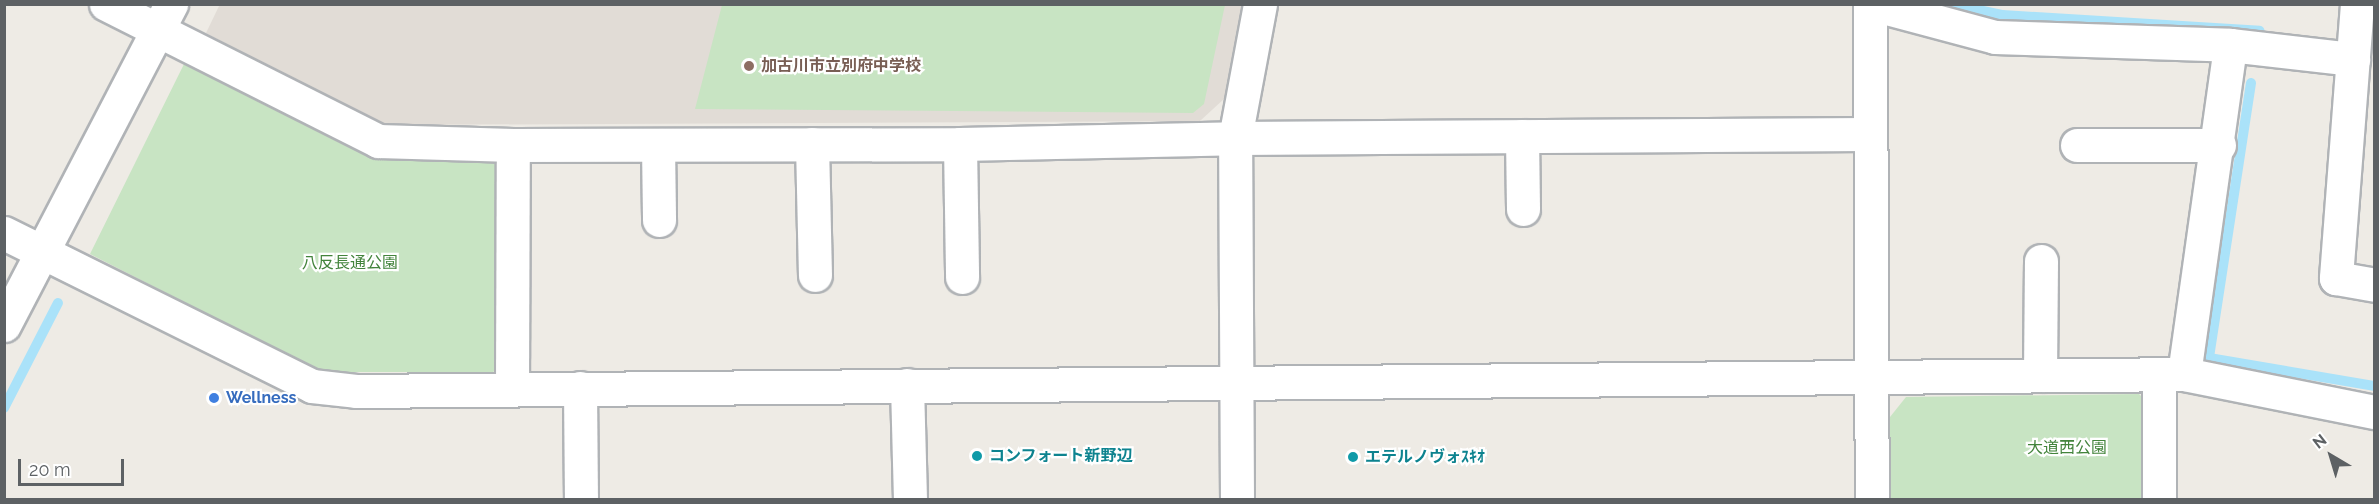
<!DOCTYPE html>
<html>
<head>
<meta charset="utf-8">
<style>
  body { margin:0 }
  #map { position:relative; width:2379px; height:504px; overflow:hidden; background:#eeebe5; font-family:Raleway,"Noto Sans JP",sans-serif }
  div>[style] { position:absolute }
  .education>* { inset:0; background:#e1dcd6 }
  .green>* { inset:0; background:#c8e4c3 }
  .stream>* { height:10px; margin:-5px; padding:0 5px; transform-origin:5px; border-radius:5px; background:#aae2f9 }
  .roads { filter:drop-shadow(2px 0 #b0b3b6) drop-shadow(-2px 0 #b0b3b6) drop-shadow(0 2px #b0b3b6) drop-shadow(0 -2px #b0b3b6) }
  .street>* { height:33px; margin:-16.5px; padding:0 16.5px; transform-origin:16.5px; border-radius:16.5px; background:#fff }
  .dots>* { width:16px; height:16px; translate:-50% -50%; box-sizing:border-box; border:3px solid #fff; border-radius:50% }
  span { translate:-50% -50%; white-space:nowrap; text-align:center; line-height:1.15; -webkit-text-stroke:4.5px #fff; paint-order:stroke }
  .education-label { font-size:16px; color:#785e54; font-weight:700 }
  .left { translate:0 -50%; text-align:left }
  .park-label { font-size:16px; color:#43843c }
  .shop-label { font-size:16px; color:#366cbe; font-weight:700 }
  .culture-label { font-size:16px; color:#0d838f; font-weight:700 }
  .frame { position:absolute; inset:0; border:6px solid #5d6164; pointer-events:none }
  .north { position:absolute; left:2301px; top:426px; width:60px; height:60px; -webkit-text-stroke:4px #fff; paint-order:stroke; rotate:322deg; font-size:16px; font-weight:700; line-height:24px; text-align:center; color:#5d6164 }
  .north::after { content:''; display:block; margin:auto; width:21px; height:27px; background:#5d6164; clip-path:polygon(50% 0,100% 100%,50% 72%,0 100%) }
  .scale { position:absolute; left:18px; top:459px; width:106px; height:27px; box-sizing:border-box; border:3px solid #5d6164; border-top:0; padding-left:8px; font-size:18px; line-height:21px; white-space:nowrap; color:#5d6164; -webkit-text-stroke:4px #fff; paint-order:stroke }
</style>
</head>
<body>
<div id="map">
  <div class="education">
    <div style="clip-path:polygon(220px 4px,1244px 5px,1225px 98px,1200px 121px,380px 125px,206px 33px)"></div>
  </div>
  <div class="green">
    <div style="clip-path:polygon(722px 5px,722px 4px,1225px 5px,1204px 104px,1193px 113px,695px 109px)"></div>
    <div style="clip-path:polygon(186px 60px,377px 156px,491px 156px,503px 170px,505px 363px,493px 372px,321px 372px,90px 254px)"></div>
    <div style="clip-path:polygon(2139px 394px,2152px 407px,2152px 499px,1890px 499px,1890px 417px,1906px 397px)"></div>
  </div>
  <div class="stream">
    <div style="left:1950px;top:4px;width:53px;rotate:11.9deg"></div>
    <div style="left:2002px;top:15px;width:258px;rotate:3.5deg"></div>
    <div style="left:2251px;top:83px;width:278px;rotate:98.7deg"></div>
    <div style="left:2209px;top:358px;width:167px;rotate:9.6deg"></div>
    <div style="left:4px;top:408px;width:118px;rotate:-62.8deg"></div>
  </div>
  <div class="roads">
    <div class="street">
      <div style="left:106px;top:4px;width:305px;rotate:26.7deg"></div>
      <div style="left:378px;top:141px;width:135px;rotate:1.7deg"></div>
      <div style="left:513px;top:145px;width:447px;rotate:-0.1deg"></div>
      <div style="left:960px;top:144px;width:275px;rotate:-1.2deg"></div>
      <div style="left:1235px;top:138px;width:633px;rotate:-0.36deg"></div>
      <div style="left:1870px;top:4px;width:496px;rotate:89.8deg"></div>
      <div style="left:1872px;top:4px;width:127px;rotate:15deg"></div>
      <div style="left:1995px;top:37px;width:235px;rotate:1.9deg"></div>
      <div style="left:2230px;top:45px;width:124px;rotate:6.5deg"></div>
      <div style="left:2357px;top:4px;width:275px;rotate:94.4deg"></div>
      <div style="left:2336px;top:278px;width:39px;rotate:10deg"></div>
      <div style="left:1522px;top:136px;width:73px;rotate:89.2deg"></div>
      <div style="left:812px;top:144px;width:131px;rotate:88.7deg"></div>
      <div style="left:960px;top:144px;width:133px;rotate:89.1deg"></div>
      <div style="left:658px;top:145px;width:75px;rotate:89.2deg"></div>
      <div style="left:2077px;top:145px;width:142px"></div>
      <div style="left:4px;top:233px;width:344px;rotate:26.4deg"></div>
      <div style="left:312px;top:386px;width:44px;rotate:6.5deg"></div>
      <div style="left:356px;top:391px;width:1828px;rotate:-0.53deg"></div>
      <div style="left:2184px;top:374px;width:194px;rotate:11.3deg"></div>
      <div style="left:4px;top:325px;width:362px;rotate:-62.5deg"></div>
      <div style="left:2184px;top:374px;width:332px;rotate:-82deg"></div>
      <div style="left:2040px;top:375px;width:114px;rotate:-89.5deg"></div>
      <div style="left:2159px;top:375px;width:125px;rotate:90deg"></div>
      <div style="left:907px;top:385px;width:115px;rotate:88.5deg"></div>
      <div style="left:512px;top:387px;width:242px;rotate:-89.8deg"></div>
      <div style="left:580px;top:388px;width:112px;rotate:89.5deg"></div>
      <div style="left:1237px;top:500px;width:362px;rotate:-90.3deg"></div>
      <div style="left:1235px;top:138px;width:136px;rotate:-79.4deg"></div>
    </div>
  </div>
  <div class="dots">
    <div style="left:749px;top:66px;background:#8d6e63"></div>
    <div style="left:214px;top:398px;background:#3f7fe0"></div>
    <div style="left:977px;top:456px;background:#0f9aa8"></div>
    <div style="left:1353px;top:457px;background:#0f9aa8"></div>
  </div>
  <div class="education-label">
    <span class="left" style="left:761px;top:66px">加古川市立別府中学校</span>
  </div>
  <div class="park-label">
    <span style="left:350px;top:263px">八反長通公園</span>
    <span style="left:2067px;top:448px">大道西公園</span>
  </div>
  <div class="shop-label">
    <span class="left" style="left:226px;top:398px">Wellness</span>
  </div>
  <div class="culture-label">
    <span class="left" style="left:989px;top:456px">コンフォート新野辺</span>
    <span class="left" style="left:1365px;top:457px">エテルノヴォｽｷｵ</span>
  </div>
  <div class="frame"></div>
  <div class="north">N</div>
  <div class="scale">20 m</div>
</div>
</body>
</html>
